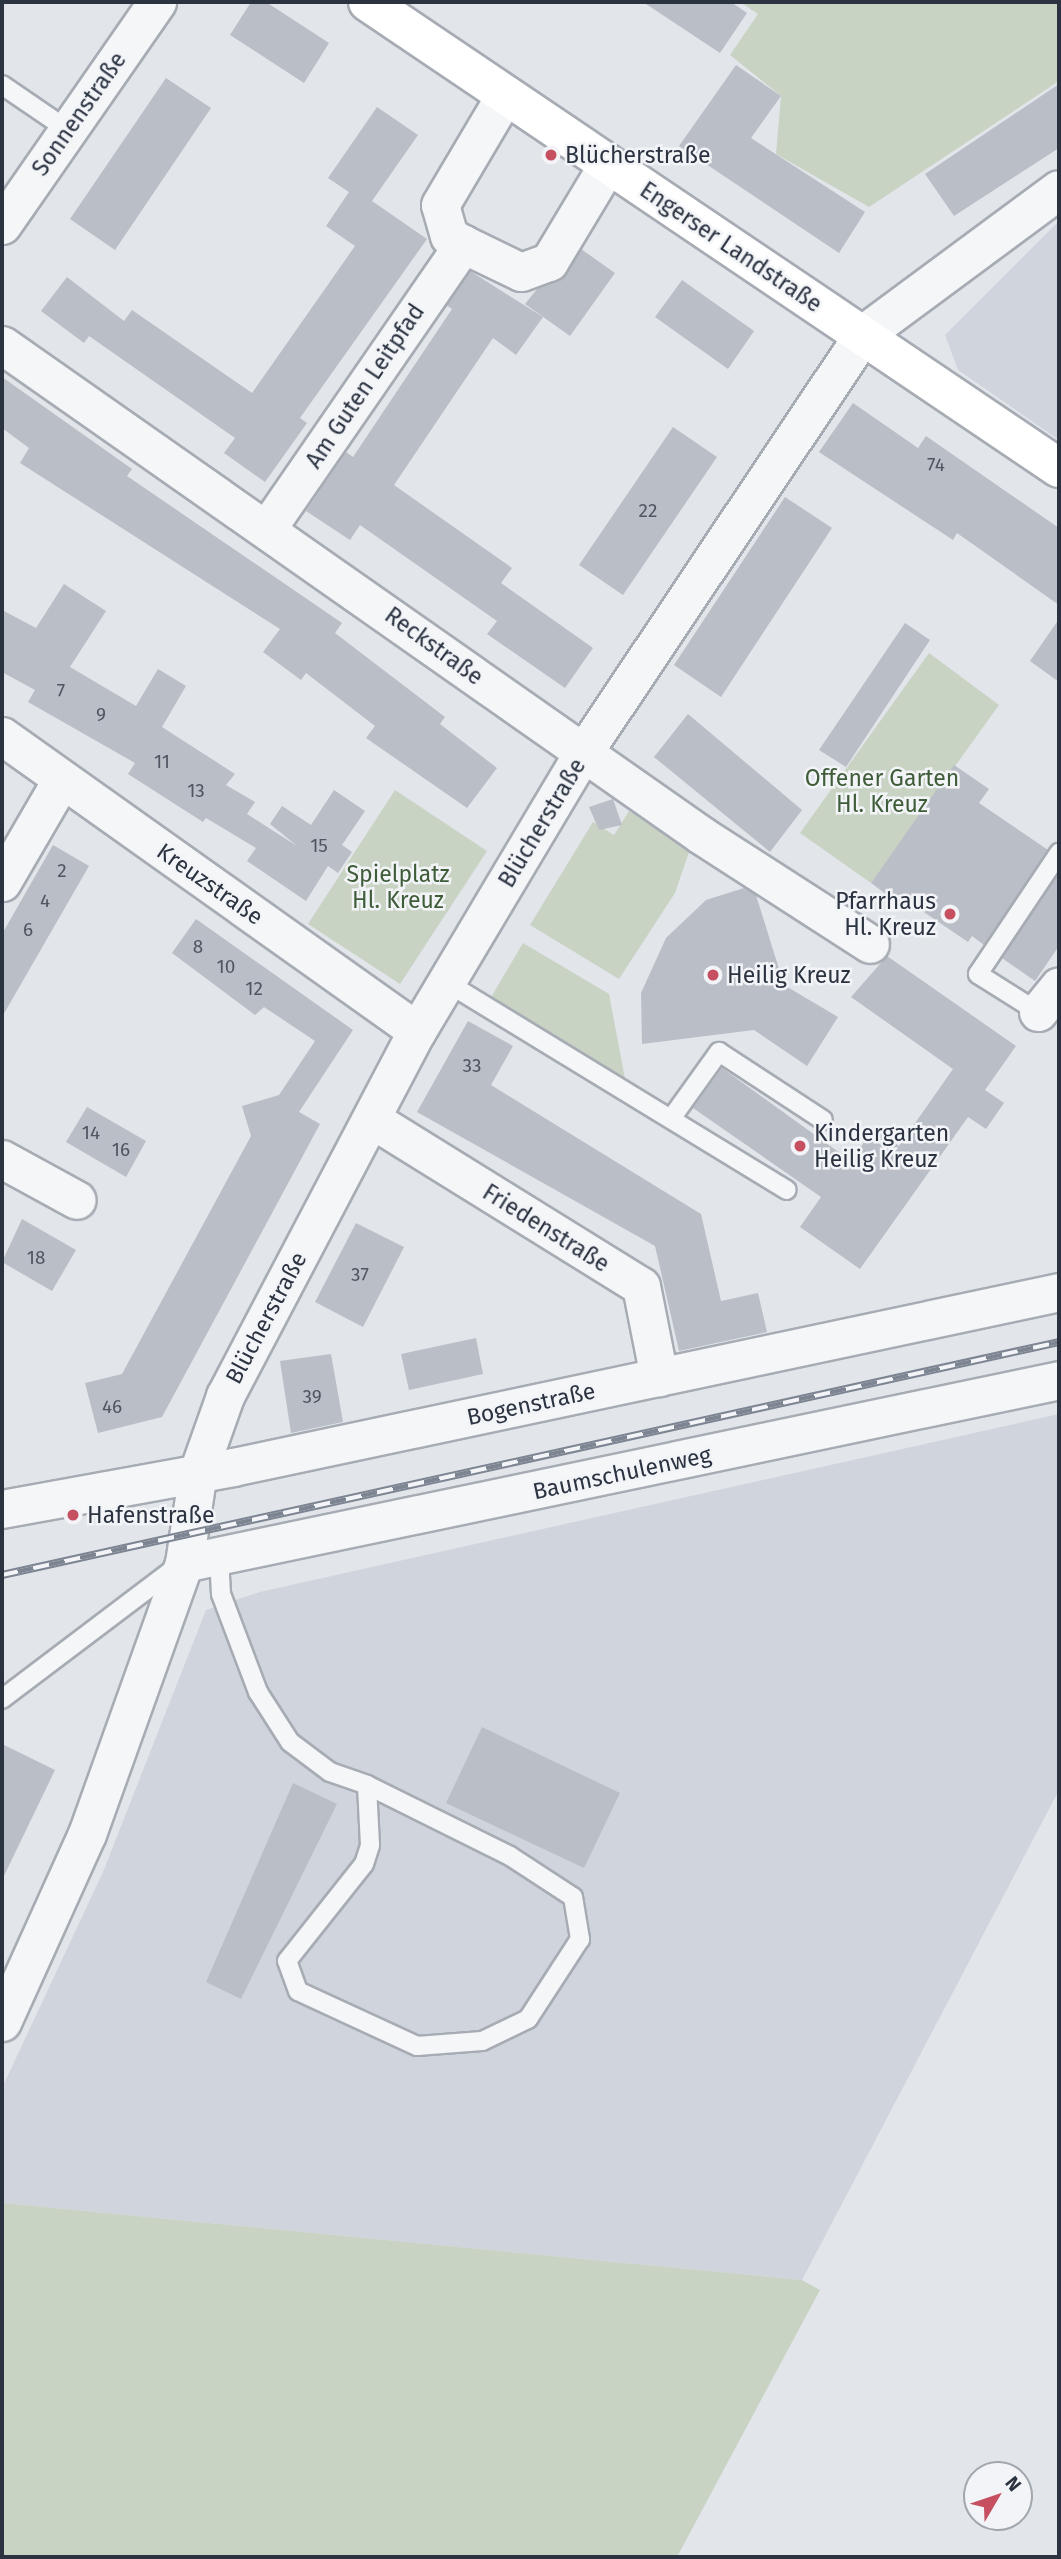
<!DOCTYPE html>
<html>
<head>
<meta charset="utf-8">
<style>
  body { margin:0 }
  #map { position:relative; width:1061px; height:2559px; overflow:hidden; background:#e2e5ea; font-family:"Fira Sans",sans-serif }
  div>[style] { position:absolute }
  .built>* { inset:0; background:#d0d4dc }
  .green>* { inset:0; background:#c8d3c4 }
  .building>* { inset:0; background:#babec6 }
  .roads { filter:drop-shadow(2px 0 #a7acb4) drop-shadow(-2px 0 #a7acb4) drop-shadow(0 2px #a7acb4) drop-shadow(0 -2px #a7acb4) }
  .service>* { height:18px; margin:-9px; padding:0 9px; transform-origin:9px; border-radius:9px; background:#f5f6f8 }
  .minor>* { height:37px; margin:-18.5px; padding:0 18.5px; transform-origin:18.5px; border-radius:18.5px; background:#f5f6f8 }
  .tertiary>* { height:38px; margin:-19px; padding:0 19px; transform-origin:19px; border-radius:19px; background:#f5f6f8 }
  .secondary>* { height:38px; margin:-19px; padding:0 19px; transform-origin:19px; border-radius:19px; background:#fff }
  .rail>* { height:8px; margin-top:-4px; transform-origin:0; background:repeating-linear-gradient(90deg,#f2f4f7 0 16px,#7d8592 0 32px); box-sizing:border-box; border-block:2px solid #7d8592 }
  .dots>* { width:19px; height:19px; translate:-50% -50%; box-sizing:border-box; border:4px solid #f2f4f7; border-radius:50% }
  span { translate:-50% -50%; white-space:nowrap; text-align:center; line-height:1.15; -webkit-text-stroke:5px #f2f4f7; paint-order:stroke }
  .number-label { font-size:19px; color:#4f5662 }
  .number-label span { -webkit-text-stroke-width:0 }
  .street-label { font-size:23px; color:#2b3341 }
  .poi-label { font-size:23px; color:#2b3341 }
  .left { translate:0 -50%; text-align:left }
  .right { translate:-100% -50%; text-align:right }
  .park-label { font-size:23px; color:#3f5c39 }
  .frame { position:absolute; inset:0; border:4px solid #2b3341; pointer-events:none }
  .north { position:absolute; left:963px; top:2461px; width:70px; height:70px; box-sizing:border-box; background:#f2f4f7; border:2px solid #a2a7ae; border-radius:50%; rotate:51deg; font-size:19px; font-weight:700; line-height:28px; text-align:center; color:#2b3341 }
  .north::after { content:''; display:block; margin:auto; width:24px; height:32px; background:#c65060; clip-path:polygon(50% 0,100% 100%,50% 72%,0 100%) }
</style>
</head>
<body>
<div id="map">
  <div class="built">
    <div style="clip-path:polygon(1059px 221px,1059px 440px,958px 370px,945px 335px)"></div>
    <div style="clip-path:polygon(1059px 1414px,1059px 1790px,802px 2280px,2px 2203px,2px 2088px,103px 1872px,206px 1610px,260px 1592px)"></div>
  </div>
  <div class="green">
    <div style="clip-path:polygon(740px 2px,1059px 2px,1059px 81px,869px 207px,776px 154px,781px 96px,730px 55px,758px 14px)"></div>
    <div style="clip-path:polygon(929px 653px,999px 705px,871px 883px,800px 833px)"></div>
    <div style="clip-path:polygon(395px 790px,487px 851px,400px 984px,308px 924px)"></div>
    <div style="clip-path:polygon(629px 811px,690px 849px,675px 893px,619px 979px,530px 925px,593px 822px,614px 835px)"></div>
    <div style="clip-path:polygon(523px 943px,609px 994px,625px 1079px,490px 999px)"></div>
    <div style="clip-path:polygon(2px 2203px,802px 2280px,820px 2290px,677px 2557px,2px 2557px)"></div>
  </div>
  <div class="building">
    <div style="clip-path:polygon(251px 2px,266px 2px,329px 43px,304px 83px,230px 35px)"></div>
    <div style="clip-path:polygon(643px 2px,731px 2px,747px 13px,720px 53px)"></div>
    <div style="clip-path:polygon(736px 65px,781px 96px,751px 138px,865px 212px,839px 253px,679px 146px)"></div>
    <div style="clip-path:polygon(166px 78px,211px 108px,115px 250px,70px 219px)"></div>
    <div style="clip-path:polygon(1059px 84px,1059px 148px,954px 216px,925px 174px)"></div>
    <div style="clip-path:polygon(377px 107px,418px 135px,372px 201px,427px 239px,300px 418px,307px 423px,265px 482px,224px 453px,235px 438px,89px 336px,84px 343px,41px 311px,67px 277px,124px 321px,132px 310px,252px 393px,355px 246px,326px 226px,349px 192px,328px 178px)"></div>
    <div style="clip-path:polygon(581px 249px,615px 273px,570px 336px,525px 304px,537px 289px,566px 274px)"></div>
    <div style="clip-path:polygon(470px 271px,543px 317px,516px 355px,493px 338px,394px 485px,512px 568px,501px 583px,593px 648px,565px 688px,487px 634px,497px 621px,360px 525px,350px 540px,306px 511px,346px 452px,353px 457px,452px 309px,446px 305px)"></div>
    <div style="clip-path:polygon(682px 280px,754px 331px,728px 369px,655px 317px)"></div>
    <div style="clip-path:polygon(2px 377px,132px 469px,127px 476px,342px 623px,335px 633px,445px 717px,440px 724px,497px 768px,467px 808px,366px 738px,375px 726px,306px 673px,301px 680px,263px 652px,280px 629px,20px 463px,29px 448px,2px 428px)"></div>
    <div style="clip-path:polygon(853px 403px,918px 448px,926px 436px,1059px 528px,1059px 605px,957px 533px,953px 540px,819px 452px)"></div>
    <div style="clip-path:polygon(673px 427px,717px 457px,623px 595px,579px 565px)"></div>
    <div style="clip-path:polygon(785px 497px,832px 528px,721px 697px,674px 665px)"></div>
    <div style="clip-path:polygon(64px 584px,106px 611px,70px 667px,136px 706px,158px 669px,186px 686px,162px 727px,235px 774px,226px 785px,255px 802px,247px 814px,297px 846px,270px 824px,282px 806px,311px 825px,334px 790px,365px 811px,342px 845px,352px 852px,338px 873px,328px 866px,306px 901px,247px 861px,256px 848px,206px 818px,203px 822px,128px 774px,135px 763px,28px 702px,35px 690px,2px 672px,2px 610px,36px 628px)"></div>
    <div style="clip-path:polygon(1059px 619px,1059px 682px,1030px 661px)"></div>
    <div style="clip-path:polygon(905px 623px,930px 640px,846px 767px,819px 750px)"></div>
    <div style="clip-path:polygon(688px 714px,802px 810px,770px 852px,654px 757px)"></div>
    <div style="clip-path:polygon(954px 765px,989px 789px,979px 803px,1048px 850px,984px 945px,972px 936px,968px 942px,909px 902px,905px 908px,871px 883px)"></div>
    <div style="clip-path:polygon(613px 799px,622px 825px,599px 830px,589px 807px)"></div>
    <div style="clip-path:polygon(53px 845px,89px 866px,2px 1017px,2px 934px)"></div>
    <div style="clip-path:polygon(1059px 873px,1059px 946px,1035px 981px,1002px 958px)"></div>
    <div style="clip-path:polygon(744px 888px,756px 895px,784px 985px,838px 1017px,807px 1066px,754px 1030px,642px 1044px,641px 993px,666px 938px,706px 900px)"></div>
    <div style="clip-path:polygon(196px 919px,353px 1030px,299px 1112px,320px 1124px,162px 1417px,98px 1433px,85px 1383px,122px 1374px,251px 1136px,242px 1106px,279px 1095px,315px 1041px,264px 1007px,255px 1015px,172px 953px)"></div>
    <div style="clip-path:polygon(887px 956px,1016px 1046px,985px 1090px,1004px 1103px,986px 1129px,968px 1117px,860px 1269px,800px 1227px,821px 1197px,693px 1108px,722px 1068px,851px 1161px,874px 1128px,899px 1146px,953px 1069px,851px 997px)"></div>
    <div style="clip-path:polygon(468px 1021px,513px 1046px,491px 1085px,701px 1214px,721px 1301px,758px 1293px,767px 1332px,679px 1351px,655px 1246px,417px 1112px)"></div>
    <div style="clip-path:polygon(87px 1107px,146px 1141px,126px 1177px,66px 1142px)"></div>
    <div style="clip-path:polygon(22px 1219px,76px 1250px,52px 1291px,2px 1262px)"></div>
    <div style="clip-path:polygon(356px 1223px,404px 1247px,363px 1327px,315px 1302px)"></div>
    <div style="clip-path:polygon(476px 1338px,483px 1374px,409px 1390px,401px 1354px)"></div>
    <div style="clip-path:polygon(331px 1354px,343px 1422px,291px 1433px,280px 1361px)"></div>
    <div style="clip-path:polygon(482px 1727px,620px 1793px,584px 1868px,446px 1803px)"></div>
    <div style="clip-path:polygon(2px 1744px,55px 1770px,2px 1880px)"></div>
    <div style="clip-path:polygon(293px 1783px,337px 1804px,241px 1999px,206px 1982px)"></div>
  </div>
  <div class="roads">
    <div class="service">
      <div style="left:2px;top:85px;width:80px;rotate:34.3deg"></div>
      <div style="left:446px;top:982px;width:399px;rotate:31.4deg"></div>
      <div style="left:1038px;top:1012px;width:71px;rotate:-147.7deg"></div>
      <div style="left:978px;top:974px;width:146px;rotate:-56.2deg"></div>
      <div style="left:673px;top:1116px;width:79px;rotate:-54.3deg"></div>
      <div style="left:719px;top:1052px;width:124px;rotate:33.2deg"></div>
      <div style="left:219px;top:1556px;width:38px;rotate:87deg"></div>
      <div style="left:221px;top:1594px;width:105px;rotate:69.3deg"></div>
      <div style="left:258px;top:1692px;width:59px;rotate:57.4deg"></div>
      <div style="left:290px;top:1742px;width:50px;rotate:36.9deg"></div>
      <div style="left:330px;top:1772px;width:39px;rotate:19deg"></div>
      <div style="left:367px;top:1785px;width:160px;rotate:26.4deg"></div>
      <div style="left:510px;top:1856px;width:75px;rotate:33.1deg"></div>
      <div style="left:573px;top:1897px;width:43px;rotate:80.5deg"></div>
      <div style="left:580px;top:1939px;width:95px;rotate:123deg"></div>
      <div style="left:528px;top:2019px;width:51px;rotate:154.4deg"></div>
      <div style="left:482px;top:2041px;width:65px;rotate:175.6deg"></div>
      <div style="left:417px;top:2046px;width:131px;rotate:-155.2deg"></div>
      <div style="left:298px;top:1991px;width:32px;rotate:-110deg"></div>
      <div style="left:287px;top:1961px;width:124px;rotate:-51.6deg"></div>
      <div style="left:364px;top:1864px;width:20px;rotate:-72deg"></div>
      <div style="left:370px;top:1845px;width:60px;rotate:-92.9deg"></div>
      <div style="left:2px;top:1699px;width:221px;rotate:-37.1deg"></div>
    </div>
    <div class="minor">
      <div style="left:2px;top:225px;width:272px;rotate:-55.2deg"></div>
      <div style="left:463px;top:244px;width:64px;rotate:25.8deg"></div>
      <div style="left:521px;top:272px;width:30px;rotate:-20deg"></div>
      <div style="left:549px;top:262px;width:114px;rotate:-59deg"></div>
      <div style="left:2px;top:345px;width:854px;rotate:35.03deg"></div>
      <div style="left:701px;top:835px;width:201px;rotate:32.8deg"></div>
      <div style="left:268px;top:527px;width:344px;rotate:-55.4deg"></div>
      <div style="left:463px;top:244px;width:16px;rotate:-150deg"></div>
      <div style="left:449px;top:236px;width:32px;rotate:-106deg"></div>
      <div style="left:440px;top:205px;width:128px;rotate:-59.4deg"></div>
      <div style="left:2px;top:736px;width:509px;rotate:35.41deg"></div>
      <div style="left:2px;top:882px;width:119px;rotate:-59.8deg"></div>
      <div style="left:1038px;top:1012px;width:33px;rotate:-51deg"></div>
      <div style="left:373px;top:1120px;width:315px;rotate:31.8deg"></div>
      <div style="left:641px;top:1286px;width:93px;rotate:78.8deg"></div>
      <div style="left:2px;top:1159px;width:85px;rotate:28.7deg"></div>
      <div style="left:2px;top:1509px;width:235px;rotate:-10.3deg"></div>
      <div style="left:233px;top:1467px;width:844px;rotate:-11.96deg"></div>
      <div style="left:184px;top:1563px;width:894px;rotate:-11.81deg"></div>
      <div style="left:2px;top:2022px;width:206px;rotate:-65.7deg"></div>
      <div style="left:87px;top:1834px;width:288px;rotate:-70.3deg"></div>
      <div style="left:184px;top:1563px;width:92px;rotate:-81.3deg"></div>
      <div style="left:198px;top:1472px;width:81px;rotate:-70.4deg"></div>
      <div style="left:225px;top:1396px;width:412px;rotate:-62.3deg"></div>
      <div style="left:417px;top:1031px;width:324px;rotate:-59.2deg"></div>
      <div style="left:583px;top:753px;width:502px;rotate:-56.21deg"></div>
    </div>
    <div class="tertiary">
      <div style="left:862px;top:336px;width:245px;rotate:-36.5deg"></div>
    </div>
    <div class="secondary">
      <div style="left:368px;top:2px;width:833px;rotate:34deg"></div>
    </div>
  </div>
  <div class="rail">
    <div style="left:2px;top:1575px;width:1082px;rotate:-12.43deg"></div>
  </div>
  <div class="dots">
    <div style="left:551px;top:155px;background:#c65060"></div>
    <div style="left:950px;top:914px;background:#c65060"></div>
    <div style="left:713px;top:975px;background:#c65060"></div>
    <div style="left:800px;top:1146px;background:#c65060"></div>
    <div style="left:73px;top:1515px;background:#c65060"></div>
  </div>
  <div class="number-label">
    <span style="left:936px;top:465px">74</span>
    <span style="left:648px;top:511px">22</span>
    <span style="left:61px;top:691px">7</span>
    <span style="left:101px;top:715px">9</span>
    <span style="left:162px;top:762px">11</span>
    <span style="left:196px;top:791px">13</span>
    <span style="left:319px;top:846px">15</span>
    <span style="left:62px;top:871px">2</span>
    <span style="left:45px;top:901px">4</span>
    <span style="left:28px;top:930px">6</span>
    <span style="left:198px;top:947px">8</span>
    <span style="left:226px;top:967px">10</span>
    <span style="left:254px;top:989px">12</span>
    <span style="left:472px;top:1066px">33</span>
    <span style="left:91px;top:1133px">14</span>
    <span style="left:121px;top:1150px">16</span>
    <span style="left:36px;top:1258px">18</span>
    <span style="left:360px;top:1275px">37</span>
    <span style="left:312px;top:1397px">39</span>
    <span style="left:112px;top:1407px">46</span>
  </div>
  <div class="street-label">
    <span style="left:79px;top:114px;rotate:-55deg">Sonnenstraße</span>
    <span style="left:731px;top:247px;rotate:34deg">Engerser Landstraße</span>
    <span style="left:365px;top:386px;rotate:-56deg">Am Guten Leitpfad</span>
    <span style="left:434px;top:646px;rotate:36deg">Reckstraße</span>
    <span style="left:542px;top:823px;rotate:-59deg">Blücherstraße</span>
    <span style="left:210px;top:884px;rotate:35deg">Kreuzstraße</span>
    <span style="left:546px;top:1228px;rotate:32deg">Friedenstraße</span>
    <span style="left:266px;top:1318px;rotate:-62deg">Blücherstraße</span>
    <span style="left:531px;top:1404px;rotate:-12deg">Bogenstraße</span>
    <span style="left:622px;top:1473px;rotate:-12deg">Baumschulenweg</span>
  </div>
  <div class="poi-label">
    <span class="left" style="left:565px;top:155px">Blücherstraße</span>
    <span class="right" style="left:936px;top:914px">Pfarrhaus<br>Hl. Kreuz</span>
    <span class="left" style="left:727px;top:975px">Heilig Kreuz</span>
    <span class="left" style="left:814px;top:1146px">Kindergarten<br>Heilig Kreuz</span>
    <span class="left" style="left:87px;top:1515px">Hafenstraße</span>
  </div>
  <div class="park-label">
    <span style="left:882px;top:791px">Offener Garten<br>Hl. Kreuz</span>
    <span style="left:398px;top:887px">Spielplatz<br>Hl. Kreuz</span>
  </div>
  <div class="frame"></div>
  <div class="north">N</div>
</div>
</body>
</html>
